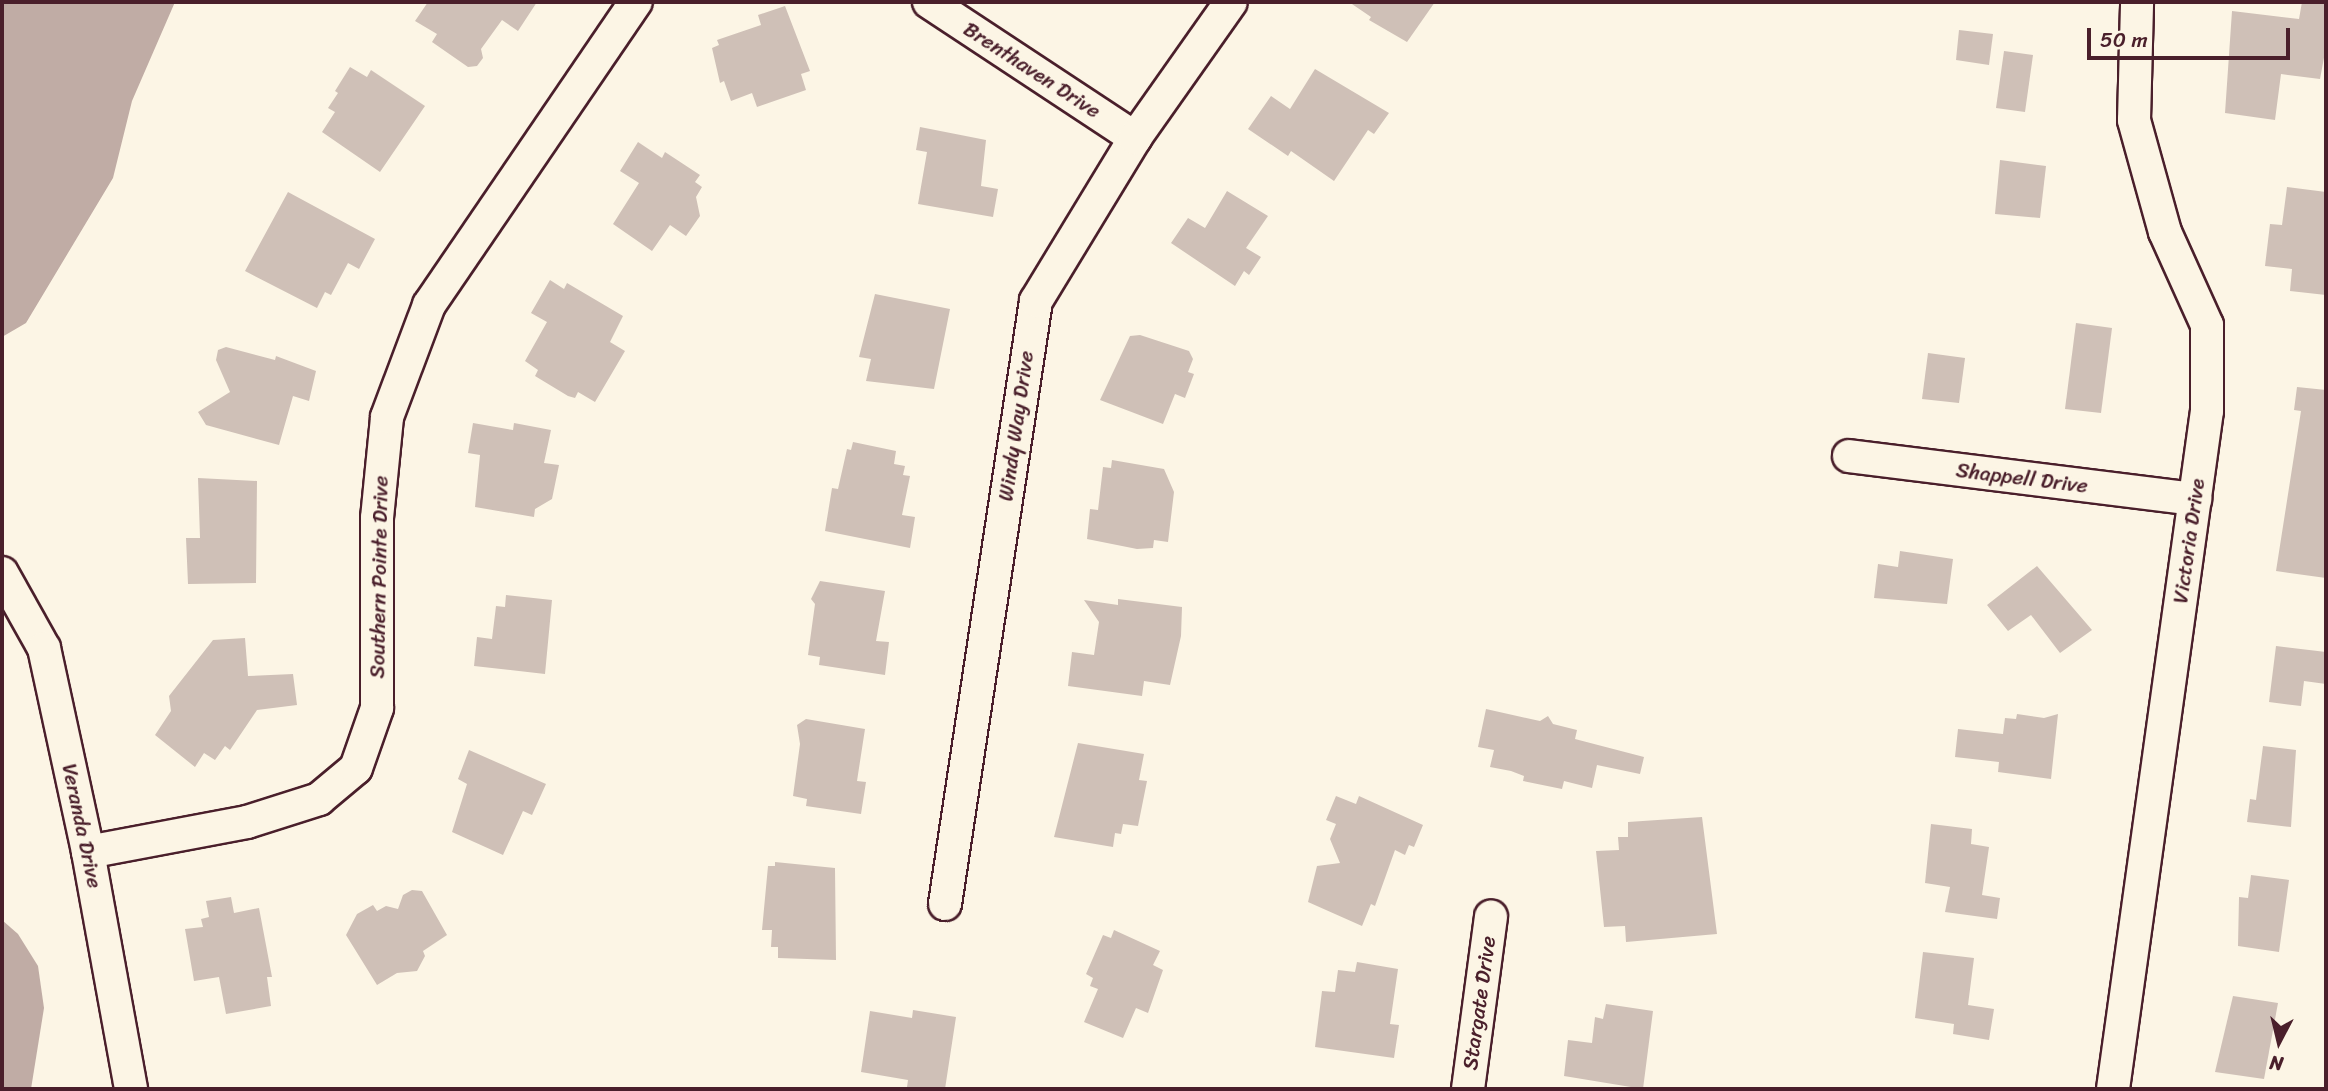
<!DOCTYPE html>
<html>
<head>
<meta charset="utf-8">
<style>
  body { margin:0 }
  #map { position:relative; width:2328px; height:1091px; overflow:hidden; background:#fcf5e5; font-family:Sriracha,sans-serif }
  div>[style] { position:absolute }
  .water>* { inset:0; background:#c0aca5 }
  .building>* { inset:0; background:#cfc0b7 }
  .roads { filter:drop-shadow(2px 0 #4a1f2b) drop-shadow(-2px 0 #4a1f2b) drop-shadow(0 2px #4a1f2b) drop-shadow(0 -2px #4a1f2b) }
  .minor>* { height:32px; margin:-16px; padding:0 16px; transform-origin:16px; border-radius:16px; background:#fcf5e5 }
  span { translate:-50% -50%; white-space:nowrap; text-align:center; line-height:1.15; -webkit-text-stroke:6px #fcf5e5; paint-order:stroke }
  .street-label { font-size:21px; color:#4a1f2b }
  .frame { position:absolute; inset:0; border:4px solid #4a1f2b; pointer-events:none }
  .north { position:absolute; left:2244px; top:1007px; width:70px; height:70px; -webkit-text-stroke:5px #fcf5e5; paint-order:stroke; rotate:187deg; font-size:19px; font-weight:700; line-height:28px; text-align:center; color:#4a1f2b }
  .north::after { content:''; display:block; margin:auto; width:24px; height:32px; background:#4a1f2b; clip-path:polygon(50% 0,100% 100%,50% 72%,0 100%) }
  .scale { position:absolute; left:2087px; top:28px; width:203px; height:32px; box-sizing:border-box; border:4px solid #4a1f2b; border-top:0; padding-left:9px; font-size:21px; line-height:24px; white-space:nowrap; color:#4a1f2b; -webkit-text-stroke:5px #fcf5e5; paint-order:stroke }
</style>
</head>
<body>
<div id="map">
  <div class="water">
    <div style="clip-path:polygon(2px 2px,175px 2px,132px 101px,113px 178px,26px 323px,2px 337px)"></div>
    <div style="clip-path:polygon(2px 920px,18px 934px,38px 966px,44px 1008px,31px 1089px,2px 1089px)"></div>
  </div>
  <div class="building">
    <div style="clip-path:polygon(428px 2px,537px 2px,518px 31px,502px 20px,481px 49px,483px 58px,477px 66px,468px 67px,432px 42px,437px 34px,415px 21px)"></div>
    <div style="clip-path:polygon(1349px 2px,1435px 2px,1407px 42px,1369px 20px,1371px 17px)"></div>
    <div style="clip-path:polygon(2302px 2px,2326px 2px,2326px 47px,2320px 79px,2281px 74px,2275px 120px,2225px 113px,2232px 11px,2299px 19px)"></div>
    <div style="clip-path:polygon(785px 6px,810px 71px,801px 74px,806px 90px,757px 107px,752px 93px,731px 101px,724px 81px,720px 83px,712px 48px,719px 45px,717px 40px,761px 25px,758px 15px)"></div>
    <div style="clip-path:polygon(1959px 30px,1993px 34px,1989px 65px,1956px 60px)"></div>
    <div style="clip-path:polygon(2004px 51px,2033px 55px,2025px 112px,1996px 108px)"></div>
    <div style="clip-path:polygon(350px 67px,367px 77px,371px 70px,425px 106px,380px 172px,322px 132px,335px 112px,328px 108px,338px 93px,335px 91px)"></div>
    <div style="clip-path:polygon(1315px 69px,1389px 113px,1374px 134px,1368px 130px,1334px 181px,1291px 151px,1288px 156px,1248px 129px,1271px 96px,1290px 109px)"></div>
    <div style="clip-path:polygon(920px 127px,986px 140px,981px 186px,998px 189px,993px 217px,918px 204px,927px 152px,916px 150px)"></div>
    <div style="clip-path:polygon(638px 142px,662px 158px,665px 152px,700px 175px,695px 182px,702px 187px,696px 197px,700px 216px,686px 236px,670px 225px,652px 251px,613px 224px,639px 183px,620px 171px)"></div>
    <div style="clip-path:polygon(2000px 160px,2046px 166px,2040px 218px,1995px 214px)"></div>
    <div style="clip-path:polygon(2287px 187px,2326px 192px,2326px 295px,2290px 291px,2292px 269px,2265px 266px,2270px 224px,2282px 225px)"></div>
    <div style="clip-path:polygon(1227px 191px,1268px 216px,1246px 248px,1261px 257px,1249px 275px,1244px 271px,1235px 286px,1171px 243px,1188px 218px,1205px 228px)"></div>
    <div style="clip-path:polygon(288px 192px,375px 239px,359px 269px,348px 263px,331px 295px,325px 292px,317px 308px,245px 271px)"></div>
    <div style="clip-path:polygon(550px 280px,564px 289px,567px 283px,623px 316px,610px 342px,625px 351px,595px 402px,578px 392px,575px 398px,568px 396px,535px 376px,538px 370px,525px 361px,547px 322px,531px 313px)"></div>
    <div style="clip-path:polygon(875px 294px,950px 309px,934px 389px,866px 381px,871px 359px,859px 357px)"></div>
    <div style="clip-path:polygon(2076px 323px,2112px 328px,2101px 413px,2065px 409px)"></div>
    <div style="clip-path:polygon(1140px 335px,1189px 351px,1193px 359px,1188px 372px,1194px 374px,1185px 398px,1175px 394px,1163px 424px,1100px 400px,1130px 336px)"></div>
    <div style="clip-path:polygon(226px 347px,275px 360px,276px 356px,316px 371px,309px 401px,293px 396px,279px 445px,206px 425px,198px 412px,230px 392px,216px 360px,218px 350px)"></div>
    <div style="clip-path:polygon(1928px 353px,1965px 358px,1959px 403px,1922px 399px)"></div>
    <div style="clip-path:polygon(2297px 387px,2326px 390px,2326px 578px,2276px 571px,2301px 411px,2294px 410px)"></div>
    <div style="clip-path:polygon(473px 423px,513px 430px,514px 423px,551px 430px,544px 463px,559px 465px,552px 499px,535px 509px,534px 517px,475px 507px,480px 455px,468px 453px)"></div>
    <div style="clip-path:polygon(853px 442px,896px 451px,894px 464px,905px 466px,903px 475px,910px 476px,902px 515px,915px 517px,910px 548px,825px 531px,832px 488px,838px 489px,847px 449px,851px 450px)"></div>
    <div style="clip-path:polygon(1112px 460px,1164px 469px,1174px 492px,1168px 542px,1154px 540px,1153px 548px,1137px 549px,1087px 539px,1090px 509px,1098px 510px,1103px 467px,1111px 468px)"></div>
    <div style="clip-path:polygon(198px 478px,257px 481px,256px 583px,188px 584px,186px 538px,200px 538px)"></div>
    <div style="clip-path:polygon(1900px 551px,1953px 559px,1947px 604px,1874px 598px,1878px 564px,1898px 567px)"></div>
    <div style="clip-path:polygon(2037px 566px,2092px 630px,2060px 653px,2031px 615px,2008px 631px,1987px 605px)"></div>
    <div style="clip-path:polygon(820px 581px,885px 591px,876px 641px,889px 642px,885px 675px,819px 665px,820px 657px,808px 655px,815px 604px,811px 599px)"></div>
    <div style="clip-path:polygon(506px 595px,552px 600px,545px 674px,474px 666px,477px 637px,492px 639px,496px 606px,505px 607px)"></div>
    <div style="clip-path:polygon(1118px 599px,1182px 607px,1181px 636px,1170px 685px,1144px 681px,1142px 696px,1068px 686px,1072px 652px,1094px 655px,1099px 622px,1084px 600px,1118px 605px)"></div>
    <div style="clip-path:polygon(245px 638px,248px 676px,293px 674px,297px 705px,257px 710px,230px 750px,225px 746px,215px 760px,204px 753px,195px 767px,155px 735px,171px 711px,169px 696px,213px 640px)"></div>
    <div style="clip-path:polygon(2276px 646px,2326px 652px,2326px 684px,2304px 681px,2301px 706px,2269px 702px)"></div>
    <div style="clip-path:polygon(1486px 709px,1540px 721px,1548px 716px,1553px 724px,1577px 730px,1575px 739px,1644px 757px,1640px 774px,1597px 765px,1592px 788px,1564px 781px,1562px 789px,1523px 781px,1524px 776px,1511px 771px,1490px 767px,1494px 750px,1478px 747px)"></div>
    <div style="clip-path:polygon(2017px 714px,2044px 718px,2058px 714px,2051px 779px,1998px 772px,1999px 762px,1955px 757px,1958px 729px,2003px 734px,2005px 718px,2016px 719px)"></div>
    <div style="clip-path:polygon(806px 719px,865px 729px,857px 781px,866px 782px,861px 814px,806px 806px,807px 799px,793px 796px,800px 744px,797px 725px)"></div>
    <div style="clip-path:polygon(1078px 743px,1144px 754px,1139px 780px,1147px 781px,1138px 826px,1123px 824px,1121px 834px,1115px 833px,1113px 847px,1054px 837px)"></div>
    <div style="clip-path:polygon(2263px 746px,2296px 750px,2291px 827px,2247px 822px,2250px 799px,2256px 800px)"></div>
    <div style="clip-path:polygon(469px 750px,546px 784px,532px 815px,523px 811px,503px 855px,452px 832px,467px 784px,458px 779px)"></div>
    <div style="clip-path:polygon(1336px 796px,1356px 804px,1359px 796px,1423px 825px,1414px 847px,1409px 845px,1405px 855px,1395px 850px,1375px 906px,1371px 904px,1362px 926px,1308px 902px,1317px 866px,1340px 863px,1330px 839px,1336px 824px,1326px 820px)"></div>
    <div style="clip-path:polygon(1702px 817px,1717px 934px,1626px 942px,1625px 926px,1604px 927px,1596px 851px,1619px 850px,1618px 837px,1628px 837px,1628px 822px)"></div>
    <div style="clip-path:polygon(1931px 824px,1972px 829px,1971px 844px,1989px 847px,1982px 895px,2000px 898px,1997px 919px,1945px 912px,1950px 887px,1925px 883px)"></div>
    <div style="clip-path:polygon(775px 862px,835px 868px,836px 960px,778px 958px,778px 947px,771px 947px,772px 930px,762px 930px,768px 866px,775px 866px)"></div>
    <div style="clip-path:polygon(2251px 875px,2289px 880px,2279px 952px,2238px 946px,2239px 897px,2248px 898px)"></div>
    <div style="clip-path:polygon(412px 890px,422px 891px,447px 935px,423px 951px,425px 956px,417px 971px,397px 973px,377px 985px,346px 935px,357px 914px,373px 905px,377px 911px,386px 906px,398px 909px,403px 895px)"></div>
    <div style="clip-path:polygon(231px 897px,234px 913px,259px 908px,272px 977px,267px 977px,271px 1006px,226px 1014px,219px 977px,194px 981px,185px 929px,203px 927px,201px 919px,209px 917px,206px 901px)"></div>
    <div style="clip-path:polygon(1114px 930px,1160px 951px,1153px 965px,1163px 970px,1148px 1013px,1136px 1008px,1123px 1038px,1084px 1022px,1098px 989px,1090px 986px,1093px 978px,1086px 974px,1103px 935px,1111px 938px)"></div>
    <div style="clip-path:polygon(1923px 952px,1974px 958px,1968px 1005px,1994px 1009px,1989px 1040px,1953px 1034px,1954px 1024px,1915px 1018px)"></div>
    <div style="clip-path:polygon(1357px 962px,1398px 969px,1390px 1024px,1399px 1025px,1394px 1058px,1315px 1047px,1322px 991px,1335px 992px,1338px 970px,1355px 972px)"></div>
    <div style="clip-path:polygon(2233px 996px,2278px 1003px,2264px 1079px,2215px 1072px)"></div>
    <div style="clip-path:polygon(1606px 1004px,1653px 1011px,1643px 1089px,1564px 1076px,1568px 1040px,1592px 1043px,1595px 1017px,1603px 1019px)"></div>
    <div style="clip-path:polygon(913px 1010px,956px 1017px,945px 1089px,907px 1087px,908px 1080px,861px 1072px,870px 1011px,912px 1018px)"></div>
  </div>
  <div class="roads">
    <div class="minor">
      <div style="left:929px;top:2px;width:247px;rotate:33.4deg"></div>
      <div style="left:1849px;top:456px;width:349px;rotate:7.1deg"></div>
      <div style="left:2px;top:573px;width:86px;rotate:60.8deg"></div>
      <div style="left:44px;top:648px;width:209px;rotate:77.8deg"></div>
      <div style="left:88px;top:852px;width:241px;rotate:79.7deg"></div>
      <div style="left:88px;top:852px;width:162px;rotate:-10.7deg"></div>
      <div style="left:247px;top:822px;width:76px;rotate:-17.7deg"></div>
      <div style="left:319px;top:799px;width:48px;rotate:-40deg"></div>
      <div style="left:356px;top:768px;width:64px;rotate:-70.7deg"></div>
      <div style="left:377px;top:708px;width:190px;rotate:-90deg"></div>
      <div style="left:377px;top:518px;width:101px;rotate:-84.3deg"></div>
      <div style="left:387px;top:417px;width:120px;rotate:-69.4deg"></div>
      <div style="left:429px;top:305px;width:367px;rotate:-55.7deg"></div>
      <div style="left:945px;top:904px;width:610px;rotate:-81.42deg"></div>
      <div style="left:1036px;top:301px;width:191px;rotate:-58.7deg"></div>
      <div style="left:1135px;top:138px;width:166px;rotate:-54.8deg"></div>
      <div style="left:1468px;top:1089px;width:174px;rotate:-82.4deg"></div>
      <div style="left:2113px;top:1089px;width:684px;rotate:-82.11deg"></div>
      <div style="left:2207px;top:411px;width:86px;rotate:-90deg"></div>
      <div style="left:2207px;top:325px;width:102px;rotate:-114.3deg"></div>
      <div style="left:2165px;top:232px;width:116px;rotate:-105.5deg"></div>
      <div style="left:2134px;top:120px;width:118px;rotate:-88.5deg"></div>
    </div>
  </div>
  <div class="street-label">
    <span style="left:1032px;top:70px;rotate:33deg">Brenthaven Drive</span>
    <span style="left:1016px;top:426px;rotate:-82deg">Windy Way Drive</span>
    <span style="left:2022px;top:478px;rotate:7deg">Shappell Drive</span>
    <span style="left:2189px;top:541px;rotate:-82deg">Victoria Drive</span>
    <span style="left:379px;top:577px;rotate:-89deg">Southern Pointe Drive</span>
    <span style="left:82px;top:826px;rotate:78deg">Veranda Drive</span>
    <span style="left:1479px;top:1003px;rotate:-82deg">Stargate Drive</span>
  </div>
  <div class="frame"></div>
  <div class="north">N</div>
  <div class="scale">50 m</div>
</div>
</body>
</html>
